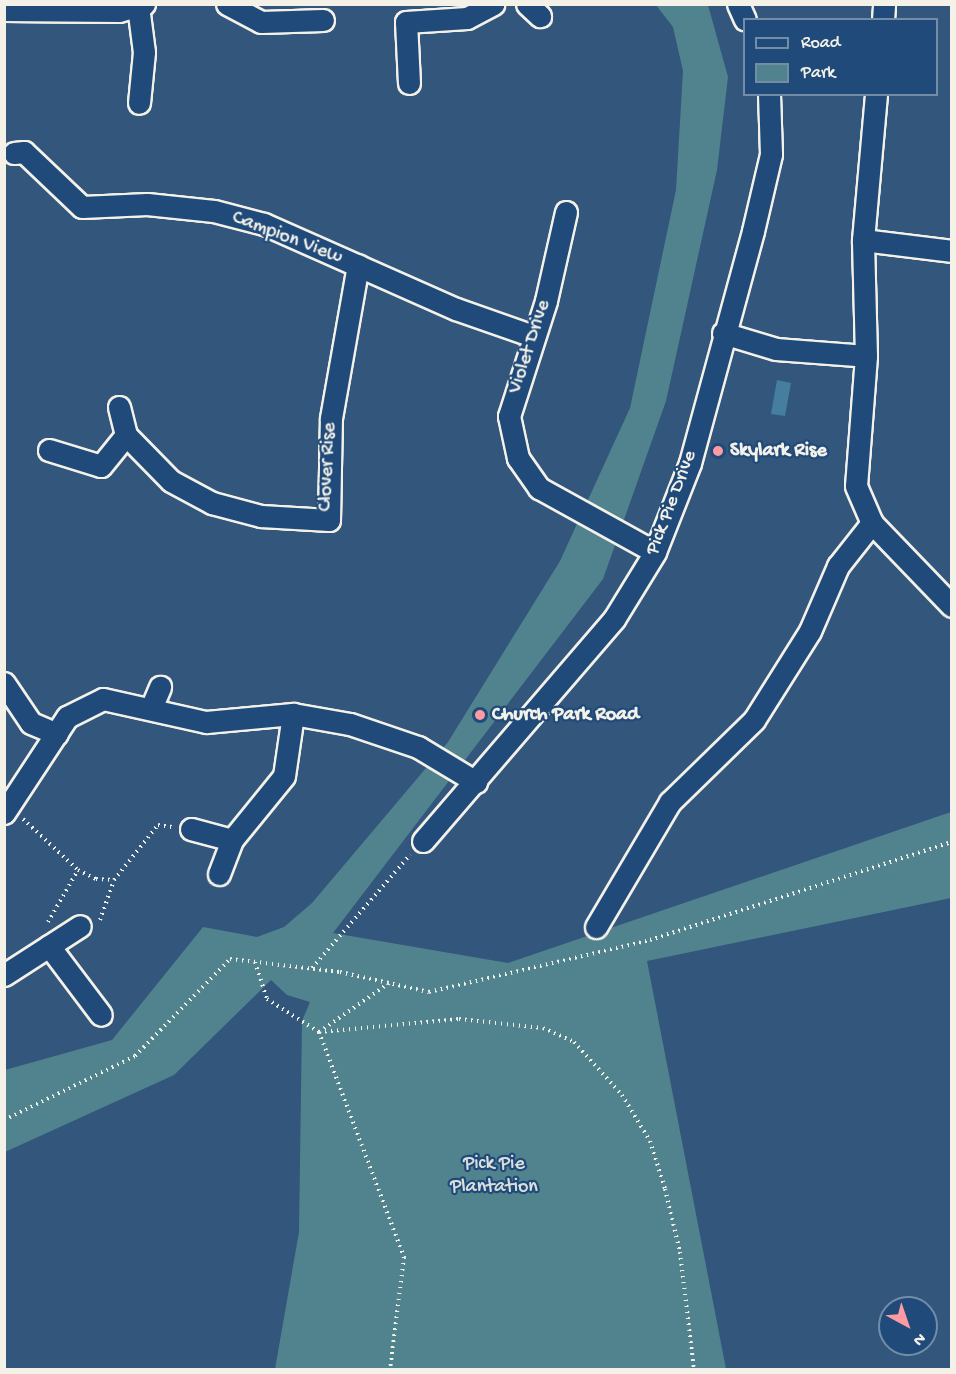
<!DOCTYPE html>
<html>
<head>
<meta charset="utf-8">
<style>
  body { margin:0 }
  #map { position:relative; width:956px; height:1374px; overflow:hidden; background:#33567c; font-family:"Gochi Hand",sans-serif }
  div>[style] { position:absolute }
  .green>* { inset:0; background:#51838e }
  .water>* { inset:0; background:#467ea0 }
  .path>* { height:4px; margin-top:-2px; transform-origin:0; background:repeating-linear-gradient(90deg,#f4f1e8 0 1.5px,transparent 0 6px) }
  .roads { filter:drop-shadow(2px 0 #f4f1e8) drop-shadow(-2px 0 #f4f1e8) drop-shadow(0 2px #f4f1e8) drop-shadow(0 -2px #f4f1e8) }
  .minor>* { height:21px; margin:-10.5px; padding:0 10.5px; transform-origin:10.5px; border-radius:10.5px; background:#1f4a7a }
  .dots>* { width:16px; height:16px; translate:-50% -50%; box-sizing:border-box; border:3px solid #1f4a7a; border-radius:50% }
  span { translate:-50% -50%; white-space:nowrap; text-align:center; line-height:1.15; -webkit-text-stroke:4.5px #1f4a7a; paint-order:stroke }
  .street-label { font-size:20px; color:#f4f1e8 }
  .poi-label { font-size:20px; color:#f4f1e8; font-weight:700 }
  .left { translate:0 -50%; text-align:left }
  .park-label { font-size:20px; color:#dce0da }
  .frame { position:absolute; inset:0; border:6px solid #f4f1e8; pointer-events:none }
  .legend { position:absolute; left:743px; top:18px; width:195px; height:78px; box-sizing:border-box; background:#1f4a7a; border:2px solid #748da6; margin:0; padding:8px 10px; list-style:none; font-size:18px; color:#f4f1e8 }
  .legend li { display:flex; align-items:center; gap:12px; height:30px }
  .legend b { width:30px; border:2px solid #748da6 }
  .north { position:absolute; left:878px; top:1296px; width:60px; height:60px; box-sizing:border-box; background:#1f4a7a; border:2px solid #748da6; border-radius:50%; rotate:140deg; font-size:16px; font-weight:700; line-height:24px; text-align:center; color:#f4f1e8 }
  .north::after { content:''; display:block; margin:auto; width:21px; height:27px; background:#ff9aa2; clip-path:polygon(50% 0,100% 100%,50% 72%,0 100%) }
</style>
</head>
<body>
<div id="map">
  <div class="green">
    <div style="clip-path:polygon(656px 5px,708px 5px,728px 77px,717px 170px,666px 401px,603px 579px,333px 933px,508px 963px,951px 812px,951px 898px,647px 961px,726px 1369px,275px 1369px,299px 1232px,302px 1021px,310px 1002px,287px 995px,271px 980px,174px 1075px,5px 1152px,5px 1070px,112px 1040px,203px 927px,257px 937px,284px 927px,312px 903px,448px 742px,560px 561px,630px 408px,676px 190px,683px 71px,673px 27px)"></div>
  </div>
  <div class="water">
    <div style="clip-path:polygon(777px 380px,791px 383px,785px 416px,771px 414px)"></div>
  </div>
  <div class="path">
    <div style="left:23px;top:819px;width:75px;rotate:42.8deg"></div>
    <div style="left:78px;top:870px;width:20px;rotate:27deg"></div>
    <div style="left:96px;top:879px;width:18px;rotate:3deg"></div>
    <div style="left:100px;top:920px;width:42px;rotate:-70.7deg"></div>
    <div style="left:114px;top:880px;width:70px;rotate:-51.3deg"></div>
    <div style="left:158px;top:825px;width:14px;rotate:8deg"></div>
    <div style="left:48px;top:922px;width:60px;rotate:-60deg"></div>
    <div style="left:255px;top:962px;width:39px;rotate:72deg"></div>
    <div style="left:267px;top:999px;width:62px;rotate:32.4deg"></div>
    <div style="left:319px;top:1032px;width:241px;rotate:69.3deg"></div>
    <div style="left:404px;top:1257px;width:114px;rotate:97.1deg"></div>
    <div style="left:312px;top:968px;width:150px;rotate:-49.1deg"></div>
    <div style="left:389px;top:983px;width:85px;rotate:145deg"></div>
    <div style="left:319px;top:1032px;width:141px;rotate:-5.3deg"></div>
    <div style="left:459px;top:1019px;width:84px;rotate:6.1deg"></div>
    <div style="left:543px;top:1028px;width:34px;rotate:24deg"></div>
    <div style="left:574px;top:1042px;width:72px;rotate:47.8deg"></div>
    <div style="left:622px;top:1095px;width:54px;rotate:58.7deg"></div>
    <div style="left:650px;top:1141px;width:50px;rotate:72.6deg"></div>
    <div style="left:665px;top:1189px;width:65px;rotate:76.6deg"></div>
    <div style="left:680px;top:1252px;width:119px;rotate:83.2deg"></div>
    <div style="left:4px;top:1120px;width:146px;rotate:-26deg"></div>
    <div style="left:135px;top:1056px;width:136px;rotate:-45.6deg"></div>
    <div style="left:230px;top:959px;width:111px;rotate:6.7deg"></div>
    <div style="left:340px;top:972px;width:91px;rotate:12.7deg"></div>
    <div style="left:429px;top:992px;width:227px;rotate:-13.2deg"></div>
    <div style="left:650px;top:940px;width:318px;rotate:-18deg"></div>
  </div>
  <div class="roads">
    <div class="minor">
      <div style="left:227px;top:4px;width:38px;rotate:28deg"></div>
      <div style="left:261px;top:22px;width:62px;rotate:-1.8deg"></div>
      <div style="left:527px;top:4px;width:18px;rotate:43deg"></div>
      <div style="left:738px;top:4px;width:17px;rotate:66deg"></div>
      <div style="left:138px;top:6px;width:46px;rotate:82.6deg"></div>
      <div style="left:144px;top:52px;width:51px;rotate:95.6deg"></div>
      <div style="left:4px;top:10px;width:115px;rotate:0.5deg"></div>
      <div style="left:119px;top:11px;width:26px;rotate:-16deg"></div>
      <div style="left:883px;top:20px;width:16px;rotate:-86deg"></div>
      <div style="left:409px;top:83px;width:61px;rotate:-92.8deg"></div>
      <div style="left:406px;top:22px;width:61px;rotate:-3.8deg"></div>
      <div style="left:467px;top:18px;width:30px;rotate:-28deg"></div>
      <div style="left:14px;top:153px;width:10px;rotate:-6deg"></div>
      <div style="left:24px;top:152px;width:80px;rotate:43.5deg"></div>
      <div style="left:82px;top:207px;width:65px;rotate:-2.6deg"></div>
      <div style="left:147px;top:204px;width:67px;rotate:6deg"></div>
      <div style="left:214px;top:211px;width:52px;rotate:14.6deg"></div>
      <div style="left:264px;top:224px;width:210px;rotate:23.9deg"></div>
      <div style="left:456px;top:309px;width:82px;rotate:19.3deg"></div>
      <div style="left:566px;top:212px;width:91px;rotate:102.7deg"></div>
      <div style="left:546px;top:301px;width:121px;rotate:107.8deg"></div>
      <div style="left:509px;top:416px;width:43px;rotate:77.9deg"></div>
      <div style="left:518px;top:458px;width:37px;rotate:55deg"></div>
      <div style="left:539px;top:488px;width:132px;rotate:28.9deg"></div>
      <div style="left:863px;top:240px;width:90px;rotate:7deg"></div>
      <div style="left:723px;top:333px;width:55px;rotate:16.8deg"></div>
      <div style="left:776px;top:349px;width:90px;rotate:4.4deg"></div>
      <div style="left:866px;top:356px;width:116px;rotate:-91.5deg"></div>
      <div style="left:863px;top:240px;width:147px;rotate:-84.9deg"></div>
      <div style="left:866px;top:356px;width:130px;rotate:94.4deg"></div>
      <div style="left:856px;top:486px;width:40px;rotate:66.6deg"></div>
      <div style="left:872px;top:523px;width:115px;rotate:46.1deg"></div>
      <div style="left:119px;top:407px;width:29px;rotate:76deg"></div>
      <div style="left:126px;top:435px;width:64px;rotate:45.6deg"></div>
      <div style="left:171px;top:481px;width:47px;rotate:28.2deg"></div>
      <div style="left:212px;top:503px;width:51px;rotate:14.9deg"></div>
      <div style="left:261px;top:516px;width:68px;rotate:3.4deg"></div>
      <div style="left:329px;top:520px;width:102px;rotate:-88.9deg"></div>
      <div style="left:331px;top:418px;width:155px;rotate:-80deg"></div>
      <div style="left:49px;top:450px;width:54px;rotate:17.1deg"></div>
      <div style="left:101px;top:466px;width:40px;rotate:-51deg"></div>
      <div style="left:4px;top:683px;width:48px;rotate:56deg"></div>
      <div style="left:31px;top:723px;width:28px;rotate:23deg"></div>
      <div style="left:152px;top:706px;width:21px;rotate:-67deg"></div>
      <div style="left:4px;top:813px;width:115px;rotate:-56.7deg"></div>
      <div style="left:67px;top:717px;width:40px;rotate:-26.6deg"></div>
      <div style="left:103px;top:699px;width:106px;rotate:12.6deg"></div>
      <div style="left:206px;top:722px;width:87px;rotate:-5.3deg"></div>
      <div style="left:293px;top:714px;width:58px;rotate:10deg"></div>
      <div style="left:350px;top:724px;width:72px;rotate:18.7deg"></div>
      <div style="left:418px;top:747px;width:68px;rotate:31.1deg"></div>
      <div style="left:191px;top:829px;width:42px;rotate:15deg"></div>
      <div style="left:232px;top:840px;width:82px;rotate:-50.9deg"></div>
      <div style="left:284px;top:776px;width:63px;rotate:-81.7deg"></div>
      <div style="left:423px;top:841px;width:293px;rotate:-49.3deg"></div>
      <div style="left:614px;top:619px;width:79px;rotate:-58.5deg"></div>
      <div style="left:655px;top:552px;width:96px;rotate:-68.5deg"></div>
      <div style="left:690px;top:463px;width:240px;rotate:-74.8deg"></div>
      <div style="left:753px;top:231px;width:79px;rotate:-76.8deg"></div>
      <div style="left:771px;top:154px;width:60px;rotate:-91.9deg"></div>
      <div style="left:219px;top:874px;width:36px;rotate:-69deg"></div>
      <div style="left:596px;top:927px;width:145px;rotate:-59.4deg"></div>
      <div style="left:670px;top:802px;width:117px;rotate:-44.3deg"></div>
      <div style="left:754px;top:720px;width:105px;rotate:-57.8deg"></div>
      <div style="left:810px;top:631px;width:71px;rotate:-66.7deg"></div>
      <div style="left:838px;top:566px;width:55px;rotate:-51.7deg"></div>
      <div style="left:49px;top:946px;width:86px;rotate:53deg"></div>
      <div style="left:4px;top:975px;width:90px;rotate:-32.8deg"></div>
    </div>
  </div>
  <div class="dots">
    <div style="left:718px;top:451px;background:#ff9aa2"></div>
    <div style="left:480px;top:715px;background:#ff9aa2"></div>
  </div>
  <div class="street-label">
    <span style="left:287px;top:238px;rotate:21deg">Campion View</span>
    <span style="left:530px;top:347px;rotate:-72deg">Violet Drive</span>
    <span style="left:328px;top:467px;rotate:-87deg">Clover Rise</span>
    <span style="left:672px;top:503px;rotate:-69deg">Pick Pie Drive</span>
  </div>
  <div class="poi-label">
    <span class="left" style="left:730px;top:451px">Skylark Rise</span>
    <span class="left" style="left:492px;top:715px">Church Park Road</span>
  </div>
  <div class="park-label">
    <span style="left:494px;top:1176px">Pick Pie<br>Plantation</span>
  </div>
  <div class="frame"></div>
  <ul class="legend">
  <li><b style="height:8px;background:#1f4a7a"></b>Road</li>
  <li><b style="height:16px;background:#51838e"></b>Park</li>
  </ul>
  <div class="north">N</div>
</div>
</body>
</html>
